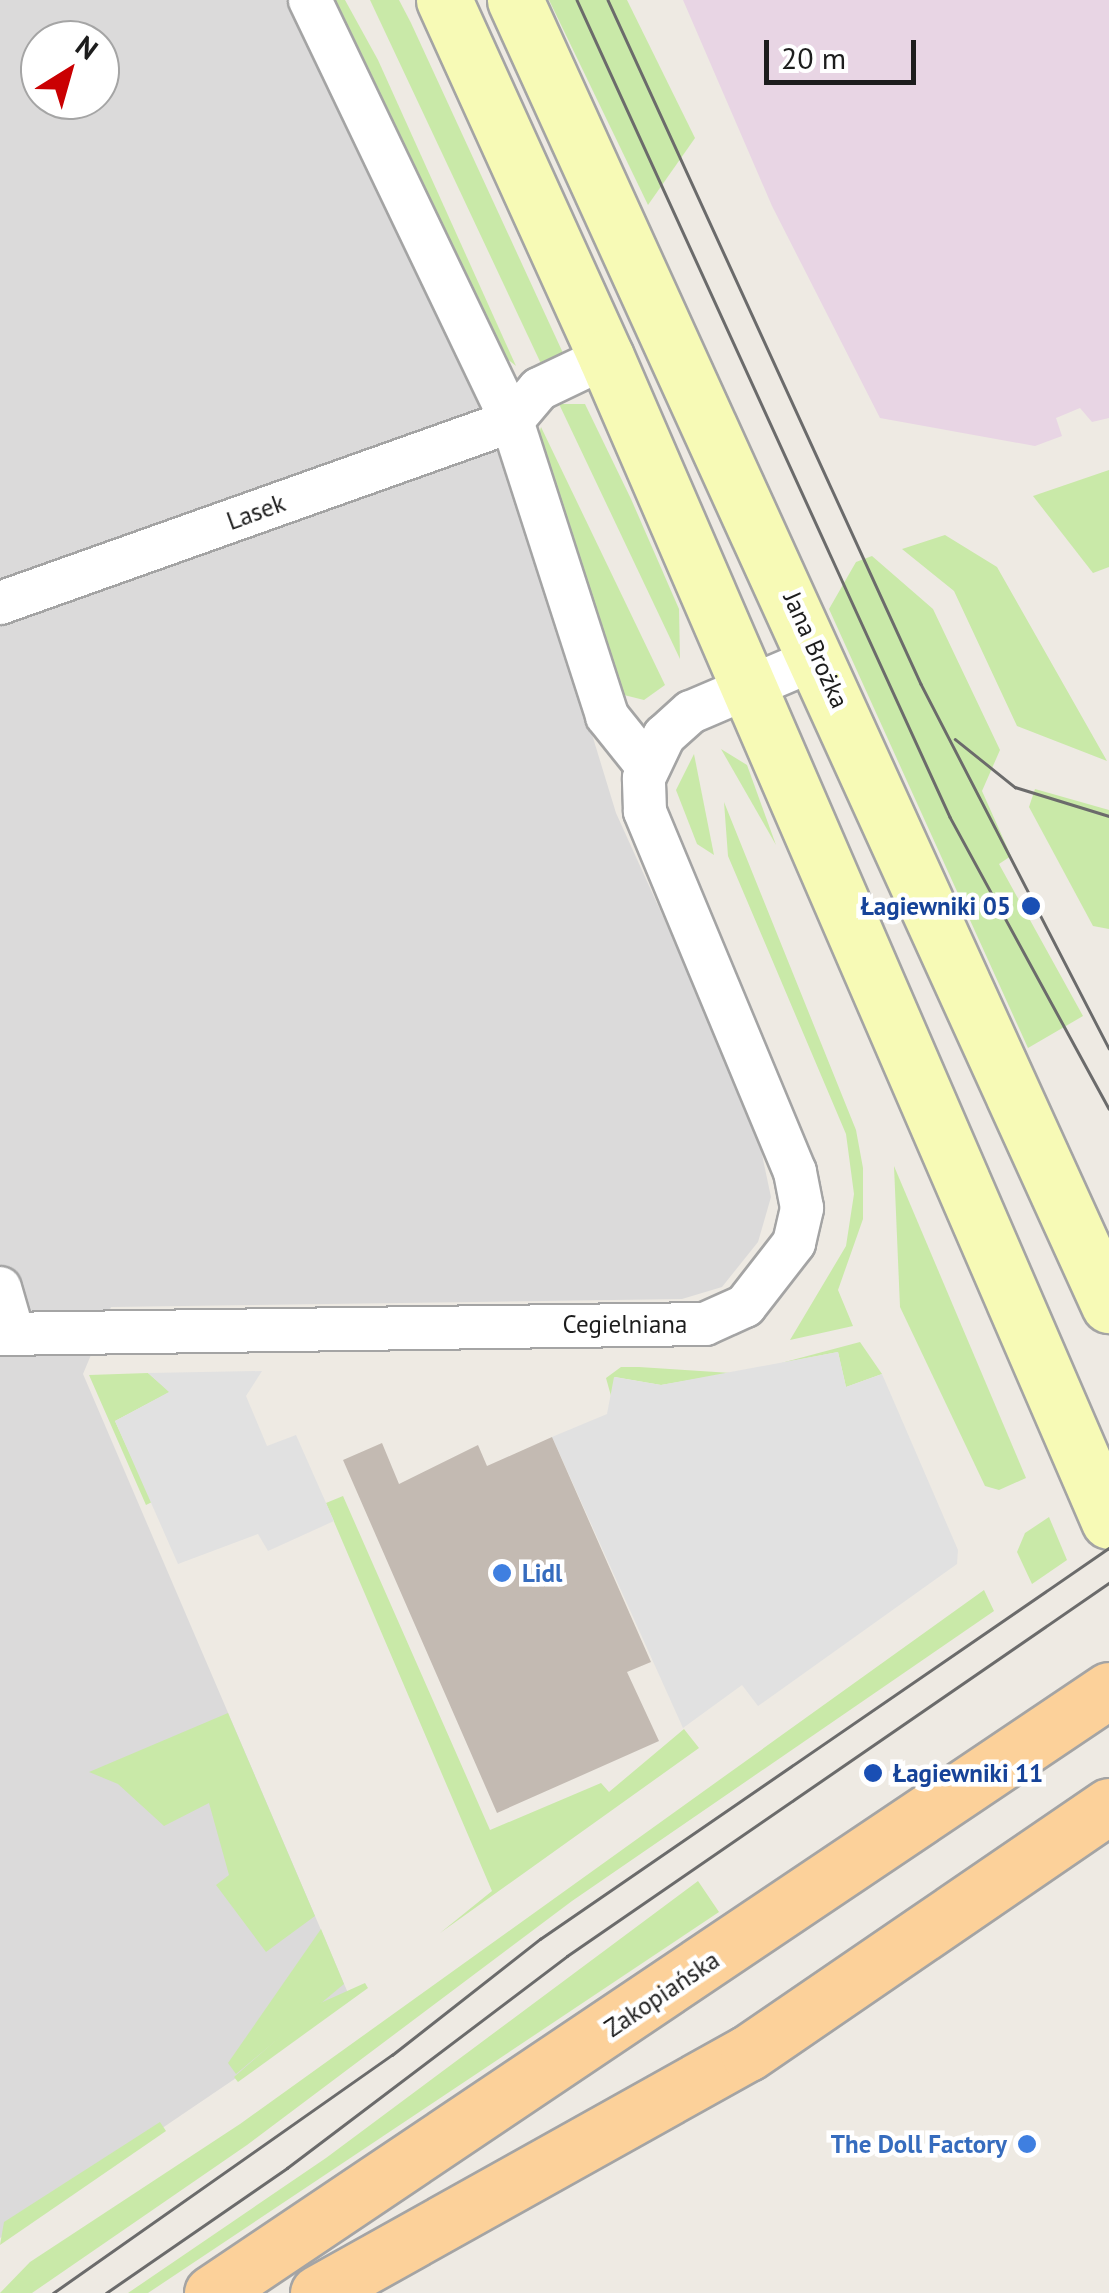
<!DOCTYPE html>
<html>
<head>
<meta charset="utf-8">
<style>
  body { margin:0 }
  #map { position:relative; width:1109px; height:2293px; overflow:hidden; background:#eeeae3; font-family:"PT Sans",sans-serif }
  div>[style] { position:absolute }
  .residential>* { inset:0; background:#dbdada }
  .industrial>* { inset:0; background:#e8d5e4 }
  .grass>* { inset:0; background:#c9e9a8 }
  .parking>* { inset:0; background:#e1e1e1 }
  .building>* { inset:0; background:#c3bab2 }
  .roads { filter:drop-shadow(2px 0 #a4a4a4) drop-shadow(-2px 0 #a4a4a4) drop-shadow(0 2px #a4a4a4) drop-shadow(0 -2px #a4a4a4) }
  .street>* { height:42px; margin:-21px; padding:0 21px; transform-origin:21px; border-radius:21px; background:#fff }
  .secondary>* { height:55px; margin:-27.5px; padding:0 27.5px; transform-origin:27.5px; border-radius:27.5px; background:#f7fab6 }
  .primary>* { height:55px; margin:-27.5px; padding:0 27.5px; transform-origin:27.5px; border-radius:27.5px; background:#fcd19a }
  .tram>* { height:2.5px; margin:-1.25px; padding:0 1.25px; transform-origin:1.25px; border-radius:1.25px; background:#6b6b6b }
  .dots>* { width:28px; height:28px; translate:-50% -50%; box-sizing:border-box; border:5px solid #fff; border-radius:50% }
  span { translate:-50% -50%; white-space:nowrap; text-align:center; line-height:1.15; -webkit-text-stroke:9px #fff; paint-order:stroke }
  .street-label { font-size:25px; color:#1d1d1d }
  .transit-label { font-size:25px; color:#164399; font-weight:700 }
  .right { translate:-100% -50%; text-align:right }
  .left { translate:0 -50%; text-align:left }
  .shop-label { font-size:25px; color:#366cbe; font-weight:700 }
  .north { position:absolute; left:20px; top:20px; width:100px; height:100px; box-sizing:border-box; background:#fff; border:2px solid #a5a5a5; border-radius:50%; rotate:37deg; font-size:28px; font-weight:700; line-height:40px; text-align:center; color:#1d1d1d }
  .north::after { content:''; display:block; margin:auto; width:35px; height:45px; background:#ca0002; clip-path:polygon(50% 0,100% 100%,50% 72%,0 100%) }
  .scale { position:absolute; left:764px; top:40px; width:152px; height:45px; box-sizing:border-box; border:5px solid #1d1d1d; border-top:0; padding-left:12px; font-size:30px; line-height:35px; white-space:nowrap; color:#1d1d1d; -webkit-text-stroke:8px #fff; paint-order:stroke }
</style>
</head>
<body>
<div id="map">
  <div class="residential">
    <div style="clip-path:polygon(evenodd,0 0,305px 0,490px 400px,616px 813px,754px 1117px,771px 1197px,758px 1242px,722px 1287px,682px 1299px,111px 1307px,83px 1374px,351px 2000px,0 2238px,0 0,40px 40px,100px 40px,100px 100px,40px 100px,40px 40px)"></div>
  </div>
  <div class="industrial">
    <div style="clip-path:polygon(683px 0,1109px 0,1109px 418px,1092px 422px,1080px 408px,1056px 418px,1062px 436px,1035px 446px,880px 418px,772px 206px)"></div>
  </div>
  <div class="grass">
    <div style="clip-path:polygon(333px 0,345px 0,378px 60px,516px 366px,496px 350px)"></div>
    <div style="clip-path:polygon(370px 0,399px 0,411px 23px,563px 353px,544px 370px)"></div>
    <div style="clip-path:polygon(549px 0,627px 0,695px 138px,648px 205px)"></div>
    <div style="clip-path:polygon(559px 404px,585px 404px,631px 499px,679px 609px,680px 659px)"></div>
    <div style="clip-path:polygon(541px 427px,665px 685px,644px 700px,616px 693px,537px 442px)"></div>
    <div style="clip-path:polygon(1109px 470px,1109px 567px,1093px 573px,1033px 496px)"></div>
    <div style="clip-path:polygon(945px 535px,997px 567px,1107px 761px,1017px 726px,954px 591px,902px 549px)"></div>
    <div style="clip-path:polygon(872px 556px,933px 609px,1000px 750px,982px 791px,1011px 856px,999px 864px,1083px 1016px,1028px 1048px,829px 609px,856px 562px)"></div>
    <div style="clip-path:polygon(721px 749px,747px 765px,776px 845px)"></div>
    <div style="clip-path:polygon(694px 754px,714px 855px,697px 844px,676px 790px)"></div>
    <div style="clip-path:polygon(1035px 789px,1109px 810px,1109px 929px,1093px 926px,1029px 807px)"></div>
    <div style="clip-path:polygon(724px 802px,856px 1130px,863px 1168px,863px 1219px,838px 1290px,853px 1326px,790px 1340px,846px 1246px,854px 1194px,846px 1134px,728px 856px)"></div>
    <div style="clip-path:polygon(894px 1166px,1026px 1478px,999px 1490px,985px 1486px,900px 1307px)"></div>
    <div style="clip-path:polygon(860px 1342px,882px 1374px,846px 1387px,838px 1352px,781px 1363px)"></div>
    <div style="clip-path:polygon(621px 1367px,639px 1367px,731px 1373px,661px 1385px,615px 1377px,611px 1396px,606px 1378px)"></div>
    <div style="clip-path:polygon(148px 1373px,170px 1392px,115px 1421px,152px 1502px,146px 1505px,89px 1375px)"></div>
    <div style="clip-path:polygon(343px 1496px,490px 1830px,601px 1783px,609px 1792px,684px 1729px,699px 1748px,440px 1933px,492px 1891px,326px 1503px)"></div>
    <div style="clip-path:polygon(1049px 1517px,1067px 1560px,1032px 1584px,1017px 1552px,1025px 1533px)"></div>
    <div style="clip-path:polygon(984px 1590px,994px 1611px,572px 1901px,247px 2145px,32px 2293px,0 2293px,30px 2262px,240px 2124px)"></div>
    <div style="clip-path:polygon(228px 1713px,315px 1916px,266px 1952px,216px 1885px,229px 1875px,209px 1803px,164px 1826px,118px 1784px,89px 1772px)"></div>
    <div style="clip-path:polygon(698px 1881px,719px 1912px,148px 2293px,128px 2293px,326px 2158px)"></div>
    <div style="clip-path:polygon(321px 1929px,344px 1984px,236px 2074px,228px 2063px)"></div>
    <div style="clip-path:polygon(365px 1983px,368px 1988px,238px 2082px,234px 2077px,316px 2005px)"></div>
    <div style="clip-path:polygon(160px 2122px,166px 2131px,0 2245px,4px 2222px)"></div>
  </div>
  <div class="parking">
    <div style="clip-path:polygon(838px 1352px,846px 1387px,882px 1374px,958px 1550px,957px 1564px,758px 1706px,742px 1685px,683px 1728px,552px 1437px,607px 1414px,614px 1377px,661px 1385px)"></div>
    <div style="clip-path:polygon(262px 1371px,246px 1396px,267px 1446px,296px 1435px,334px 1521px,268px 1551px,258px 1534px,178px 1564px,115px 1421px,169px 1392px,148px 1373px)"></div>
  </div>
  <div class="building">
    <div style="clip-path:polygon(552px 1437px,651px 1662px,627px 1672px,659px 1741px,497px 1813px,343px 1460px,382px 1443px,399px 1484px,478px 1445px,487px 1466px)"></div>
  </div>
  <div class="roads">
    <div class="street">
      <div style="left:310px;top:0;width:467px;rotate:64.4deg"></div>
      <div style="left:512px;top:421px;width:310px;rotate:72.1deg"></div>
      <div style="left:607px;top:716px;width:64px;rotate:51.3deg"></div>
      <div style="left:0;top:603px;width:543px;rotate:-19.57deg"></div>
      <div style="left:512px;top:421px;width:42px;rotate:-49.8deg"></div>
      <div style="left:539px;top:389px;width:74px;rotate:-25.5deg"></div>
      <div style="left:0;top:1288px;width:47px;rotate:73.9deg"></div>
      <div style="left:0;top:1334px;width:705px;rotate:-0.81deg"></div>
      <div style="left:705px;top:1324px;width:44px;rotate:-24.2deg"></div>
      <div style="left:745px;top:1306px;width:80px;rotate:-52.1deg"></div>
      <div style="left:794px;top:1243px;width:36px;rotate:-77deg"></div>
      <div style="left:802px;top:1208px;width:37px;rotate:-101deg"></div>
      <div style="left:795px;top:1172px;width:391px;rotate:-112.6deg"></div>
      <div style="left:645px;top:811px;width:33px;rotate:-92deg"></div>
      <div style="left:644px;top:778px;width:47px;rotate:-64.5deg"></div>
      <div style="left:664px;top:736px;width:36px;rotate:-42deg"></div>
      <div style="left:691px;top:712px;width:140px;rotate:-23.1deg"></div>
    </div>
    <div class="secondary">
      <div style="left:444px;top:0;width:392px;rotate:65.6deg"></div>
      <div style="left:606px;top:357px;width:1268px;rotate:66.63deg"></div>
      <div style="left:515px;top:0;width:1434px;rotate:65.53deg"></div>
    </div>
    <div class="primary">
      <div style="left:212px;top:2293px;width:1081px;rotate:-33.91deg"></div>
      <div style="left:318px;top:2293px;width:492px;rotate:-29.2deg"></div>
      <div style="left:748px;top:2053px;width:437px;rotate:-34.4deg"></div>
    </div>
  </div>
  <div class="tram">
    <div style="left:577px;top:0;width:898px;rotate:65.46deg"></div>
    <div style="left:950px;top:817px;width:332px;rotate:61.4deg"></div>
    <div style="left:608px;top:0;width:752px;rotate:65.41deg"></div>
    <div style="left:921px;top:684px;width:410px;rotate:62.7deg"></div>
    <div style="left:955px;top:739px;width:77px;rotate:38.7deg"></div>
    <div style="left:1015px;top:787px;width:98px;rotate:17.1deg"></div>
    <div style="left:53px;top:2293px;width:414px;rotate:-35.1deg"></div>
    <div style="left:392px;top:2055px;width:188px;rotate:-38.1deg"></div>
    <div style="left:540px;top:1939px;width:690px;rotate:-34.5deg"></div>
    <div style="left:106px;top:2293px;width:220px;rotate:-34.6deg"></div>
    <div style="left:287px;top:2168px;width:351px;rotate:-37.1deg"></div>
    <div style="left:567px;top:1956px;width:658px;rotate:-34.54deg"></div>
  </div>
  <div class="dots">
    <div style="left:1031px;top:906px;background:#1a4fb4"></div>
    <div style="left:502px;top:1573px;background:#3f7fe0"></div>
    <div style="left:873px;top:1773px;background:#1a4fb4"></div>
    <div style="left:1027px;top:2144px;background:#3f7fe0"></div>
  </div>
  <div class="street-label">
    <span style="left:256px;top:512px;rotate:-20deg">Lasek</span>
    <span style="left:816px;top:650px;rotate:66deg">Jana Brożka</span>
    <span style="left:625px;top:1324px">Cegielniana</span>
    <span style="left:662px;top:1994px;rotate:-34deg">Zakopiańska</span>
  </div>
  <div class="transit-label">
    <span class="right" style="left:1011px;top:906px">Łagiewniki 05</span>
    <span class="left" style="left:893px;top:1773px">Łagiewniki 11</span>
  </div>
  <div class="shop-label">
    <span class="left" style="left:522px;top:1573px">Lidl</span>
    <span class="right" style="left:1007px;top:2144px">The Doll Factory</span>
  </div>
  <div class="north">N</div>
  <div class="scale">20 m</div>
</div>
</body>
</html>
